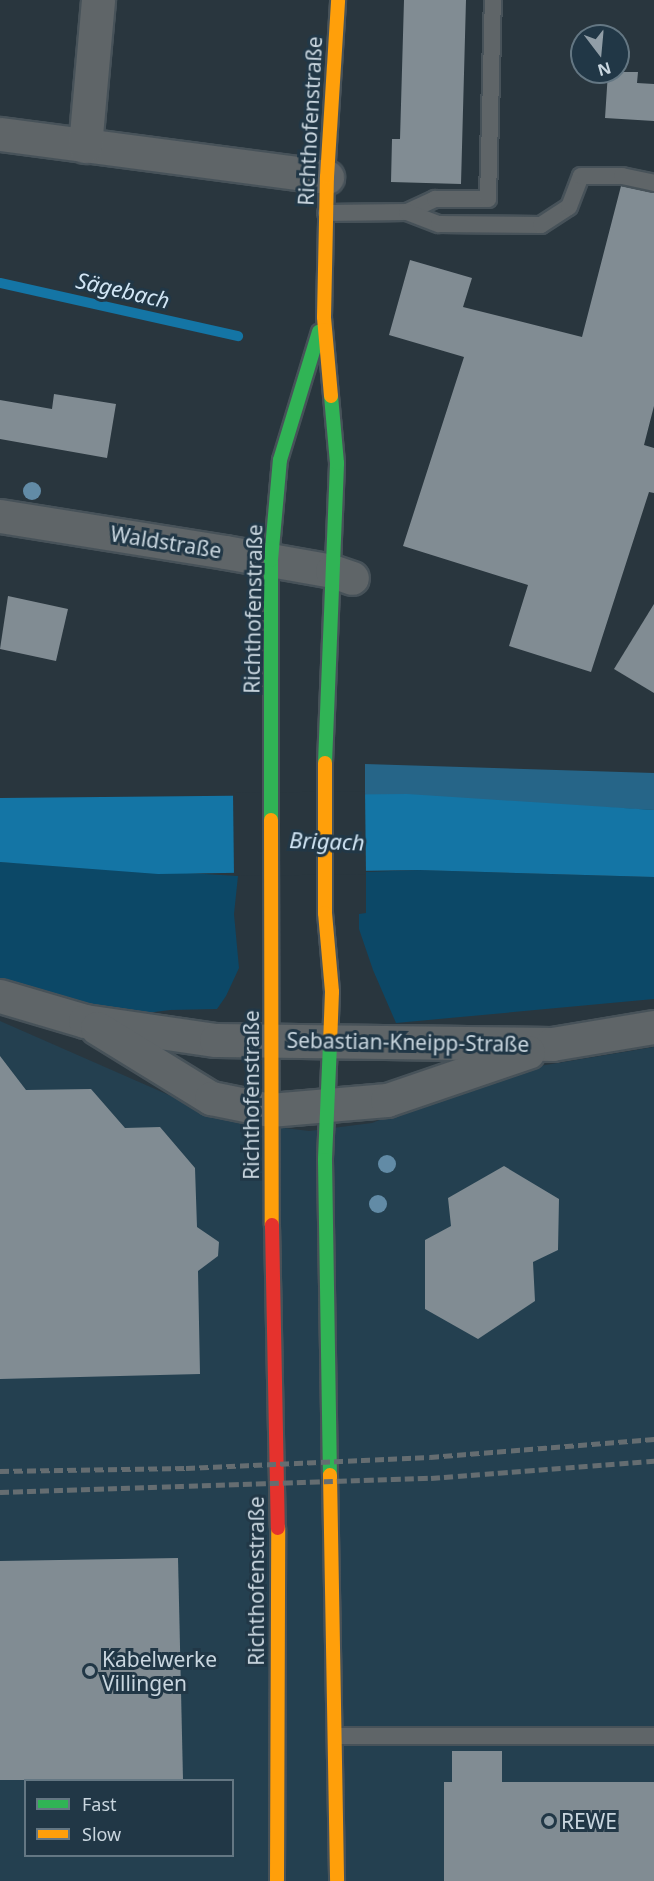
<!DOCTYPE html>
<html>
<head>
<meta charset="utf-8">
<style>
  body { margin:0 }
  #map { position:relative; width:654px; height:1881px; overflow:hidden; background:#29363e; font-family:"Noto Sans",sans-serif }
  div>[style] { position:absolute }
  .built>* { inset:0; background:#244050 }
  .green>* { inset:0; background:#0c4867 }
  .forest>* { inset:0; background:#266588 }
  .water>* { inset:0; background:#1475a5 }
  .pier>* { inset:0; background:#29363e }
  .stream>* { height:10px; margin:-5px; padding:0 5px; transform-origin:5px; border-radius:5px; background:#1475a5 }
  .building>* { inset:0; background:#818c93 }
  .roads { filter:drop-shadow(2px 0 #475259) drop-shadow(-2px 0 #475259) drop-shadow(0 2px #475259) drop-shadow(0 -2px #475259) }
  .lane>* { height:16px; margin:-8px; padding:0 8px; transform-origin:8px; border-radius:8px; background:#5f6568 }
  .street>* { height:33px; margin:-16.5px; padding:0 16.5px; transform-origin:16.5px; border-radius:16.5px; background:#5f6568 }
  .fast>* { height:14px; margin:-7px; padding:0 7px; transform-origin:7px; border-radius:7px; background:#30b455 }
  .slow>* { height:14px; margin:-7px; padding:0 7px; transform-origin:7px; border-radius:7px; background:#ff9f0a }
  .jam>* { height:14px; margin:-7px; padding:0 7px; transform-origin:7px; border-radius:7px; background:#e5322d }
  .rail>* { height:4.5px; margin-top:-2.25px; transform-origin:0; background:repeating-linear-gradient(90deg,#656d71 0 9px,transparent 0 13.5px) }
  .trees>* { width:18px; height:18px; margin:-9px; border-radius:50%; background:#628ba6 }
  .dots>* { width:16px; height:16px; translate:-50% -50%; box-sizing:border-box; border:3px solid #213746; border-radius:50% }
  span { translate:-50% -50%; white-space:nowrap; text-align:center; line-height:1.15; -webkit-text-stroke:6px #213746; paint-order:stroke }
  .street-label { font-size:21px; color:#c9d6df }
  .poi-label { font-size:21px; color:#c9d6df }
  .left { translate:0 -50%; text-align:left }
  .water-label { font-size:22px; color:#d2e6f5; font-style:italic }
  .legend { position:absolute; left:24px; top:1779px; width:210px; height:78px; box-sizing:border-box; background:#213746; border:2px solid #647783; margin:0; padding:8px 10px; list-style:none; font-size:18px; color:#c9d6df }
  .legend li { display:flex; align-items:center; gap:12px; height:30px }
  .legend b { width:30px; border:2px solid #647783 }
  .north { position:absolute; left:570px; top:24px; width:60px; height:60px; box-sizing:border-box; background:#213746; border:2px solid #647783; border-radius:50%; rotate:164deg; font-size:16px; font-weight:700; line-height:24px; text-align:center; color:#c9d6df }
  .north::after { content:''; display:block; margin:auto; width:21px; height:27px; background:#919ea7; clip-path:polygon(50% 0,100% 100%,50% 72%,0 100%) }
</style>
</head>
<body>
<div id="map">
  <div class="built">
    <div style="clip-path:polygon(evenodd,0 1021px,228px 1121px,309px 1131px,372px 1123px,498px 1073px,654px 1047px,654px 1881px,0 1881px,0 1021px,26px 1780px,232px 1780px,232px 1856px,26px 1856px,26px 1780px)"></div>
  </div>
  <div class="green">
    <div style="clip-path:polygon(0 862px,238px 876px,234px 914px,239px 968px,226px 996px,217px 1009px,170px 1010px,85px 1021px,0 996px)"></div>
    <div style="clip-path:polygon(419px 870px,654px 877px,654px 999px,396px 1023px,373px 970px,359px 929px,359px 914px,366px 913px,366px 872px)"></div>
  </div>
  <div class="forest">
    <div style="clip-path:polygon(365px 764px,654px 773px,654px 810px,365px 795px)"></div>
  </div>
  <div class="water">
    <div style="clip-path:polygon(407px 794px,654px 810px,654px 877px,419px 870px,158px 874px,0 862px,0 798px)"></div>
  </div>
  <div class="pier">
    <div style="clip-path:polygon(365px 791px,366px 874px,234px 876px,233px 793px)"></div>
  </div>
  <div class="stream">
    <div style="left:0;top:283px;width:244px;rotate:12.6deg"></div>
  </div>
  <div class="building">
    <div style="clip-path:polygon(404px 0,466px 0,461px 184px,391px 182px,392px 139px,400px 139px)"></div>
    <div style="clip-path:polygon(608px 72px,638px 72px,637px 83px,654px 84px,654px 121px,605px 118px)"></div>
    <div style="clip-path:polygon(621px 186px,654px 193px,654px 406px,644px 445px,654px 448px,654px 493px,649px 492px,591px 672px,509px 646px,528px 585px,403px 546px,464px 357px,389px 335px,410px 260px,472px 278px,463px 307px,582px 337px)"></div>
    <div style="clip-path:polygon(54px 394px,116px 404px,107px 458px,0 439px,0 400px,52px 409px)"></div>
    <div style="clip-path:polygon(8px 596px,68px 609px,56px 661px,0 649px)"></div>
    <div style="clip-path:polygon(654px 604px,654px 693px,614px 669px)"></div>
    <div style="clip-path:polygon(0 1056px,26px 1090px,91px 1089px,125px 1128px,160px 1127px,195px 1168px,197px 1227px,219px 1242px,218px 1256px,198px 1271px,200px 1374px,0 1379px)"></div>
    <div style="clip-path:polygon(504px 1166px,559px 1199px,558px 1250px,533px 1262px,535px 1301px,478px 1339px,425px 1309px,425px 1240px,451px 1226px,448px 1198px)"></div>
    <div style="clip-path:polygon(178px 1558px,183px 1780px,0 1780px,0 1561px)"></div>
    <div style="clip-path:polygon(452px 1751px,502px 1751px,502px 1782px,654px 1782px,654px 1881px,444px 1881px,444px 1782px,452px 1782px)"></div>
  </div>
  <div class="roads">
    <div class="lane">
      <div style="left:407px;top:212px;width:31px;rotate:-25deg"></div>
      <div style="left:435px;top:199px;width:53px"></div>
      <div style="left:488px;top:199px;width:199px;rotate:-88.6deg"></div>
      <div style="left:326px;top:213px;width:81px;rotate:-0.7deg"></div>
      <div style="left:407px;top:212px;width:34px;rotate:21deg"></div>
      <div style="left:439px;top:224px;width:102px;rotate:0.6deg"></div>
      <div style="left:541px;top:225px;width:33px;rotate:-33deg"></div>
      <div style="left:569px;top:207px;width:33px;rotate:-69deg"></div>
      <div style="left:581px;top:176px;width:41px"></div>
      <div style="left:622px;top:176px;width:33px;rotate:12deg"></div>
      <div style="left:337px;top:1736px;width:317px"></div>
    </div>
    <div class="street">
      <div style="left:0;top:134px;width:330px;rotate:7.5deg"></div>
      <div style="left:85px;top:146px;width:147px;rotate:-84.9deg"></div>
      <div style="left:0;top:516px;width:228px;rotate:9.1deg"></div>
      <div style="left:225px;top:552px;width:109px;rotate:10.1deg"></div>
      <div style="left:332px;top:571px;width:21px;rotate:19deg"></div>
      <div style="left:0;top:996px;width:89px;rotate:16.4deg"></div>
      <div style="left:85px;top:1021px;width:132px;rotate:8.3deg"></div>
      <div style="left:216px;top:1040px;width:336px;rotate:0.7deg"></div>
      <div style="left:552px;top:1044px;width:103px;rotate:-9.5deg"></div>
      <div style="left:97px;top:1028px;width:134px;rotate:31.6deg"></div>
      <div style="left:211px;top:1098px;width:60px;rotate:11.5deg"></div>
      <div style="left:270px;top:1110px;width:117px;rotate:-4.9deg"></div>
      <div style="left:387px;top:1100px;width:149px;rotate:-18.8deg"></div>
    </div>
    <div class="fast">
      <div style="left:325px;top:763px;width:300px;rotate:-87.7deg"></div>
      <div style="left:337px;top:463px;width:67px;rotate:-95.1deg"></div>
      <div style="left:271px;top:820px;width:260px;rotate:-90deg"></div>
      <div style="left:271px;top:560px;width:100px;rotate:-84.9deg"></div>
      <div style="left:280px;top:460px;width:134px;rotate:-73.1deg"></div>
      <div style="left:330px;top:1044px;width:116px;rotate:92.5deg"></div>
      <div style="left:325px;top:1160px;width:315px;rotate:89.1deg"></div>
    </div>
    <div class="slow">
      <div style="left:331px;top:396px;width:79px;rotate:-95.1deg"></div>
      <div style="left:324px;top:317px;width:140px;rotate:-88.8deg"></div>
      <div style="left:327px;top:177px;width:177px;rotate:-86.4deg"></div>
      <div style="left:325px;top:763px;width:150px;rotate:90deg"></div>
      <div style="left:325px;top:913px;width:79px;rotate:84.9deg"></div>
      <div style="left:332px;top:992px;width:52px;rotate:92.2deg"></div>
      <div style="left:271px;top:820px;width:405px;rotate:89.9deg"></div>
      <div style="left:330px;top:1475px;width:406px;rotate:89deg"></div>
      <div style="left:277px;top:1881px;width:353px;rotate:-89.8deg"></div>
    </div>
    <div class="jam">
      <div style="left:272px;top:1225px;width:303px;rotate:88.9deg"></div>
    </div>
  </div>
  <div class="rail">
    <div style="left:0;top:1471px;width:186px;rotate:-0.9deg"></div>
    <div style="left:186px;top:1468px;width:244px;rotate:-2.6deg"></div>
    <div style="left:430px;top:1457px;width:225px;rotate:-4.6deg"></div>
    <div style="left:0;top:1492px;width:431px;rotate:-1.9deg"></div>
    <div style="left:431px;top:1478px;width:224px;rotate:-4.4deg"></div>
  </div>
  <div class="trees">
    <div style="left:32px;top:491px"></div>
    <div style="left:387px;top:1164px"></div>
    <div style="left:378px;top:1204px"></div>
  </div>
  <div class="dots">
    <div style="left:90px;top:1671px;background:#919ea7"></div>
    <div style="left:549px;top:1821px;background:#919ea7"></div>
  </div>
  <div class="street-label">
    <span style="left:310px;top:121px;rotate:-87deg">Richthofenstraße</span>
    <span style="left:166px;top:542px;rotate:9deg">Waldstraße</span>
    <span style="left:253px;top:609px;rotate:-89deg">Richthofenstraße</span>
    <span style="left:408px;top:1042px;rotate:1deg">Sebastian-Kneipp-Straße</span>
    <span style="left:251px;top:1095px;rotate:-90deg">Richthofenstraße</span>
    <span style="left:256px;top:1581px;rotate:-90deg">Richthofenstraße</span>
  </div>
  <div class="poi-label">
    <span class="left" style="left:102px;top:1671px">Kabelwerke<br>Villingen</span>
    <span class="left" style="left:561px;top:1821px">REWE</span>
  </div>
  <div class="water-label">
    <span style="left:123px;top:290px;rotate:13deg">Sägebach</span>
    <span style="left:327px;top:841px;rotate:2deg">Brigach</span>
  </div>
  <ul class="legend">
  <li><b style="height:8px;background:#30b455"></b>Fast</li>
  <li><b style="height:8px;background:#ff9f0a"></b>Slow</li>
  </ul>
  <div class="north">N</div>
</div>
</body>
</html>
